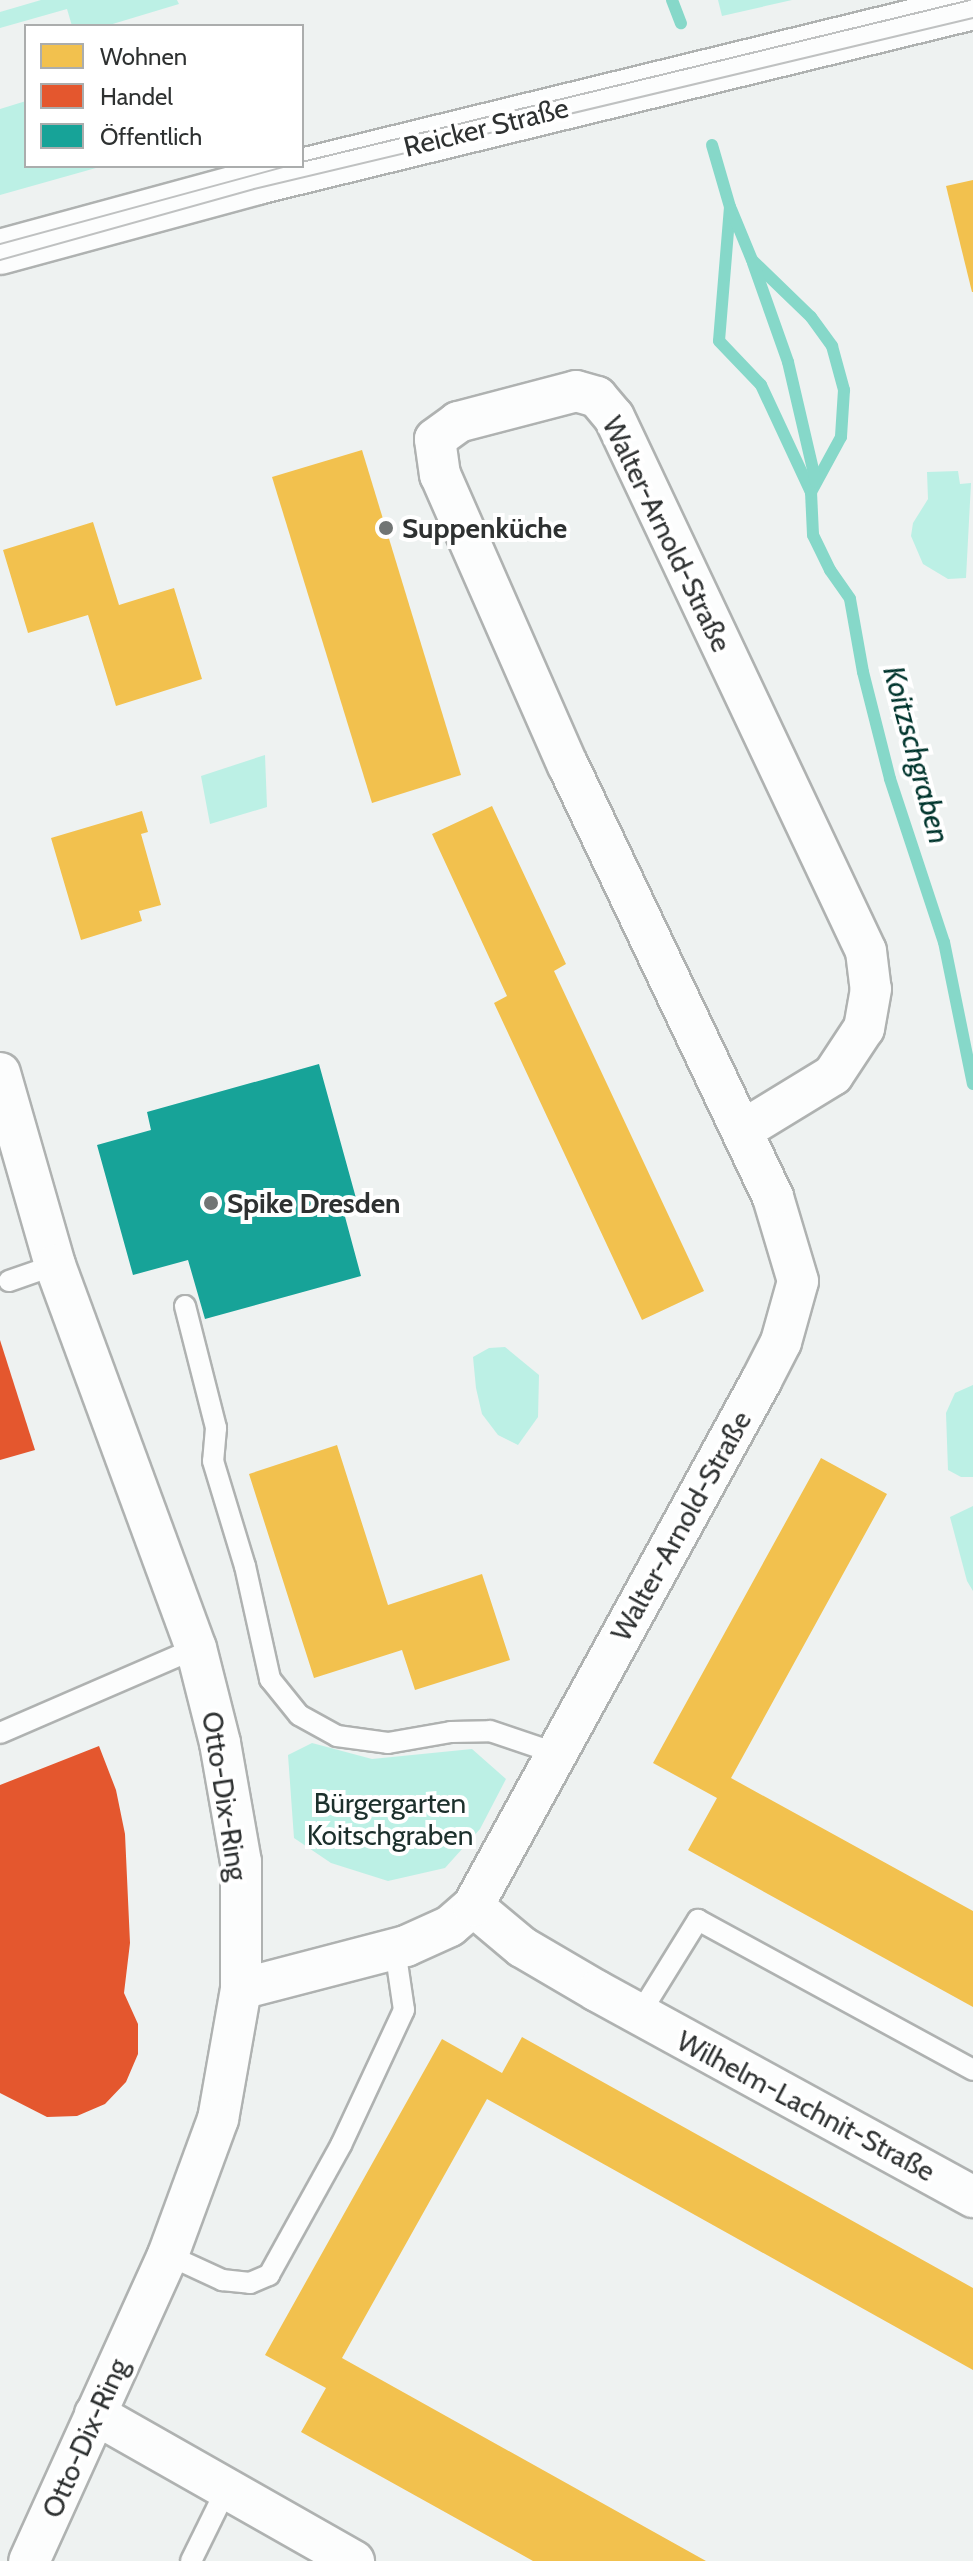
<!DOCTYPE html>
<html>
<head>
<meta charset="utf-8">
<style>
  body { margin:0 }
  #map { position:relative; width:973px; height:2561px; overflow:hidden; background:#eef2f1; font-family:Cabin,sans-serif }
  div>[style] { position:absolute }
  .green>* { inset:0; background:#bcf0e5 }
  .homes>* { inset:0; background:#f2c14e }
  .shops>* { inset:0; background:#e4572e }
  .public>* { inset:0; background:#17a398 }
  .stream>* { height:12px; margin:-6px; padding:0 6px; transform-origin:6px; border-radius:6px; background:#86d8c9 }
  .roads { filter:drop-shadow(2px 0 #afb2b1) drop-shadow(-2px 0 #afb2b1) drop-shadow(0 2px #afb2b1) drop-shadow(0 -2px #afb2b1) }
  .service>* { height:20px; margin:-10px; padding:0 10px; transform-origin:10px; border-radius:10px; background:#fcfdfd }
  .minor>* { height:40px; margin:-20px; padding:0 20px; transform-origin:20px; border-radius:20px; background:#fcfdfd }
  .tertiary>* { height:44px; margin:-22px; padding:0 22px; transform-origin:22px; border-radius:22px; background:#fcfdfd }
  .tram>* { height:2px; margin:-1px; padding:0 1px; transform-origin:1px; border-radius:1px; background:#bfc1c1 }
  .dots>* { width:22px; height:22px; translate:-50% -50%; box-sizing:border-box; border:4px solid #fff; border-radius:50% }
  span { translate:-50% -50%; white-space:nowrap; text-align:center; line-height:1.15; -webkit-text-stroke:8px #fff; paint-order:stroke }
  .street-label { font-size:28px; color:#2e3131 }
  .poi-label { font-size:28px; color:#2e3131; font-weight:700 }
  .left { translate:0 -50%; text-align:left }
  .park-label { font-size:28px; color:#1c302c }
  .water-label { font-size:30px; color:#00352d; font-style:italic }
  .legend { position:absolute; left:24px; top:24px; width:280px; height:144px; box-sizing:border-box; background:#fff; border:2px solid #abadad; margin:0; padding:10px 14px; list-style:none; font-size:24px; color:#2e3131 }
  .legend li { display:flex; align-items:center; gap:16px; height:40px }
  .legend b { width:40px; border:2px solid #abadad }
</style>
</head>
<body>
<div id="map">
  <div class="green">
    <div style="clip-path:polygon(41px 0,177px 0,179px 4px,106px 26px,72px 26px,67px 9px,0 28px,0 12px)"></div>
    <div style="clip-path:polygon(718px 0,792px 0,722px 16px)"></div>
    <div style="clip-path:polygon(26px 101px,26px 166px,103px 166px,0 195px,0 109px)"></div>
    <div style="clip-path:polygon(958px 471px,960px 484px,971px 483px,966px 578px,948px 579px,923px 564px,911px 536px,913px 523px,928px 499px,927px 472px)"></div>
    <div style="clip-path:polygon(265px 755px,267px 807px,210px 824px,201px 776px)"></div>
    <div style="clip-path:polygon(505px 1347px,539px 1375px,538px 1417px,518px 1445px,498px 1435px,482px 1414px,476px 1388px,473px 1357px,489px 1348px)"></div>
    <div style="clip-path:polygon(973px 1385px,973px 1477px,961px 1477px,948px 1470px,946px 1413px,955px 1393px)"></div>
    <div style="clip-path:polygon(973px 1506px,973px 1591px,967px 1581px,950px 1517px)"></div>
    <div style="clip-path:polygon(312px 1743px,372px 1759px,472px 1749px,506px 1779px,480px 1829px,445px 1868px,388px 1881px,331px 1863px,294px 1838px,288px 1755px)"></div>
  </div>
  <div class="homes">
    <div style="clip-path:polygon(973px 180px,973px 292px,972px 292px,946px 186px)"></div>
    <div style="clip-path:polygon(362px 450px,461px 775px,372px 803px,272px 477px)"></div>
    <div style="clip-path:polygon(93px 522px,119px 605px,174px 588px,202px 679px,116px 706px,88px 615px,28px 633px,3px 550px)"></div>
    <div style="clip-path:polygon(492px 806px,566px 964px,554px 971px,704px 1291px,642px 1320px,494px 1003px,507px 996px,432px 834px)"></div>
    <div style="clip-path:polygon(142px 811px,148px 832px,141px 834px,161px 905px,139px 911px,142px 921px,81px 940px,51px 838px)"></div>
    <div style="clip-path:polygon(337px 1445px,388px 1605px,482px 1574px,510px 1660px,415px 1690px,402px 1650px,314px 1678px,249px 1474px)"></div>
    <div style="clip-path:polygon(821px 1458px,887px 1494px,731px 1778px,973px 1911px,973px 2007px,688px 1850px,717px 1798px,653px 1763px)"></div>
    <div style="clip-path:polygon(522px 2037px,973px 2288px,973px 2370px,487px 2099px,342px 2358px,706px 2561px,533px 2561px,301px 2432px,326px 2388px,265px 2355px,373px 2162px,442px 2039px,502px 2073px)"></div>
  </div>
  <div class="shops">
    <div style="clip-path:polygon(0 1340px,35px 1450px,0 1460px)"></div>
    <div style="clip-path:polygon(99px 1746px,116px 1790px,125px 1834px,130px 1943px,124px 1993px,138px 2024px,138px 2054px,126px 2082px,105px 2104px,77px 2116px,47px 2117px,0 2093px,0 1785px)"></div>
  </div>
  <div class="public">
    <div style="clip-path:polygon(319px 1064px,359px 1209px,344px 1213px,361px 1276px,205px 1319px,188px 1260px,133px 1275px,97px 1145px,151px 1130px,147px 1112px)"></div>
  </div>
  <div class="stream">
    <div style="left:672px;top:0;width:25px;rotate:69deg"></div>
    <div style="left:712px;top:145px;width:65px;rotate:73.8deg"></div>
    <div style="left:730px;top:207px;width:134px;rotate:94.7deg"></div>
    <div style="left:719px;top:341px;width:61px;rotate:46.3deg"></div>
    <div style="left:761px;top:385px;width:118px;rotate:65deg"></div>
    <div style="left:811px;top:492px;width:43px;rotate:87.3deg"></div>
    <div style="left:813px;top:535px;width:39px;rotate:64deg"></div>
    <div style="left:830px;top:570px;width:35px;rotate:55deg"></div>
    <div style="left:850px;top:599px;width:74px;rotate:79.9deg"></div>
    <div style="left:863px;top:672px;width:110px;rotate:75.8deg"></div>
    <div style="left:890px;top:779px;width:172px;rotate:71.7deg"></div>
    <div style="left:944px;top:942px;width:145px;rotate:78.5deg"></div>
    <div style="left:731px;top:209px;width:55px;rotate:67.6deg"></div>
    <div style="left:752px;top:260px;width:82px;rotate:44deg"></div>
    <div style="left:811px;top:317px;width:36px;rotate:54deg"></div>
    <div style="left:832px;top:346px;width:46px;rotate:74.7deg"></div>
    <div style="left:844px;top:390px;width:47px;rotate:93.7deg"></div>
    <div style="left:841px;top:437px;width:63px;rotate:118.6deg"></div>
    <div style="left:753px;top:263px;width:105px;rotate:70.5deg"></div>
    <div style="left:788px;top:362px;width:123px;rotate:76.9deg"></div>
  </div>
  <div class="roads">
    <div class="service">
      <div style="left:9px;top:1281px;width:49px;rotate:-19.2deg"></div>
      <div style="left:185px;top:1306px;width:126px;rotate:75.7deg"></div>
      <div style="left:216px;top:1428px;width:33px;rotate:95deg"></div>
      <div style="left:213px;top:1461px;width:110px;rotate:73.1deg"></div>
      <div style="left:245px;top:1566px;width:116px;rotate:77.5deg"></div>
      <div style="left:270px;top:1679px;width:46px;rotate:51.1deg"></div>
      <div style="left:299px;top:1715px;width:43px;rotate:28.9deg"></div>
      <div style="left:337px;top:1736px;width:51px;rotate:7.8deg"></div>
      <div style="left:388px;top:1743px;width:64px;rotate:-9.9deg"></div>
      <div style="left:451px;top:1732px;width:39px;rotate:-1deg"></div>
      <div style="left:490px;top:1731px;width:69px;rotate:18.7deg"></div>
      <div style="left:0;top:1733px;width:214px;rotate:-23.4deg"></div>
      <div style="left:639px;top:2015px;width:112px;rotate:-58.2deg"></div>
      <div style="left:698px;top:1920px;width:313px;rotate:28.6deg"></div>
      <div style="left:168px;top:2255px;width:60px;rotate:24.8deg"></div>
      <div style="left:222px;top:2280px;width:28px;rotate:6deg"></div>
      <div style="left:250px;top:2283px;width:21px;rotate:-23deg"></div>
      <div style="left:269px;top:2275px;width:149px;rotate:-61deg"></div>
      <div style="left:341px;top:2145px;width:149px;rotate:-65deg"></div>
      <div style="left:404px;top:2010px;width:62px;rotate:-98.4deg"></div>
      <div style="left:191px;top:2561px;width:79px;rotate:-63.8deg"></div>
    </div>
    <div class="minor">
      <div style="left:0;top:1073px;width:200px;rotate:74deg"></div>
      <div style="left:55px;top:1265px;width:408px;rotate:69.8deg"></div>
      <div style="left:196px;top:1648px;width:98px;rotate:75.8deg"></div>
      <div style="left:220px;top:1743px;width:121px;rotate:80deg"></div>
      <div style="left:241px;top:1862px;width:127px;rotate:90deg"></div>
      <div style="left:241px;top:1989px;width:132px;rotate:100deg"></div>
      <div style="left:218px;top:2119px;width:145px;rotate:110.2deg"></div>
      <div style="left:168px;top:2255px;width:336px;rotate:114.4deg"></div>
      <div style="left:473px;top:1906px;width:64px;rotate:39.9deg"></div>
      <div style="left:522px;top:1947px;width:87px;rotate:30.4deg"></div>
      <div style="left:597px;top:1991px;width:429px;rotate:28.7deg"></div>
      <div style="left:241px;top:1989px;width:171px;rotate:-14.6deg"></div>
      <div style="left:406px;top:1946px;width:48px;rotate:-24.4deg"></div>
      <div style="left:450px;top:1926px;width:30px;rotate:-41deg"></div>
      <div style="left:473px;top:1906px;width:599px;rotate:-61.25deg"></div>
      <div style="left:761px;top:1381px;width:44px;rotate:-62.9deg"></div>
      <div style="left:781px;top:1342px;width:63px;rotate:-74.4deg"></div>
      <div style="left:798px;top:1281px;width:88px;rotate:-106.6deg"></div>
      <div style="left:773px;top:1197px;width:477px;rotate:-115.4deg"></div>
      <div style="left:568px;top:766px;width:318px;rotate:-113.7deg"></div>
      <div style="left:440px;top:475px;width:36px;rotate:-98deg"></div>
      <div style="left:435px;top:439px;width:29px;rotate:-36deg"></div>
      <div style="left:458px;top:422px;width:122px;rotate:-14.7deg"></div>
      <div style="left:576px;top:391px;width:22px;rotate:16deg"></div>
      <div style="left:597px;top:397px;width:26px;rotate:50deg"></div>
      <div style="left:614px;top:417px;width:590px;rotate:64.74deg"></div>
      <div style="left:866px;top:951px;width:38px;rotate:83deg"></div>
      <div style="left:871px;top:989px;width:40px;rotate:100deg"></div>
      <div style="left:864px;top:1028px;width:56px;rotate:123.4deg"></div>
      <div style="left:833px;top:1075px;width:105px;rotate:148.6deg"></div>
      <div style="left:95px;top:2414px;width:298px;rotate:29.6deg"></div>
    </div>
    <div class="tertiary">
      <div style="left:0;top:252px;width:266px;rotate:-15.2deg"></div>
      <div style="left:257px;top:182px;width:737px;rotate:-13.73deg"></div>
    </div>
  </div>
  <div class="tram">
    <div style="left:302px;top:162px;width:687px;rotate:-13.63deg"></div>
    <div style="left:0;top:244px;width:298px;rotate:-15.2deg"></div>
    <div style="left:0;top:260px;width:264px;rotate:-15.6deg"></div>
    <div style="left:254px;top:189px;width:739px;rotate:-13.38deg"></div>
  </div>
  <div class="dots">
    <div style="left:386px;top:528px;background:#717574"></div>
    <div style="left:211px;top:1203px;background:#717574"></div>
  </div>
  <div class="street-label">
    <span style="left:486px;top:127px;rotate:-14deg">Reicker Straße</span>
    <span style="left:667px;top:534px;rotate:64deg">Walter-Arnold-Straße</span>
    <span style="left:681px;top:1526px;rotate:-61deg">Walter-Arnold-Straße</span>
    <span style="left:225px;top:1796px;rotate:81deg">Otto-Dix-Ring</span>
    <span style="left:806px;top:2106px;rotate:28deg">Wilhelm-Lachnit-Straße</span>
    <span style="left:85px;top:2438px;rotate:-66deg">Otto-Dix-Ring</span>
  </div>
  <div class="poi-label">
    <span class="left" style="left:402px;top:528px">Suppenküche</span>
    <span class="left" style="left:227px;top:1203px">Spike Dresden</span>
  </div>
  <div class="park-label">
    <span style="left:390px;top:1819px">Bürgergarten<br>Koitschgraben</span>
  </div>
  <div class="water-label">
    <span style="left:916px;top:755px;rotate:75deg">Koitzschgraben</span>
  </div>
  <ul class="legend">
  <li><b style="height:22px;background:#f2c14e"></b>Wohnen</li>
  <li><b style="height:22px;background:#e4572e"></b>Handel</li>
  <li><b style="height:22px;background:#17a398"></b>Öffentlich</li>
  </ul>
</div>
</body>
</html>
